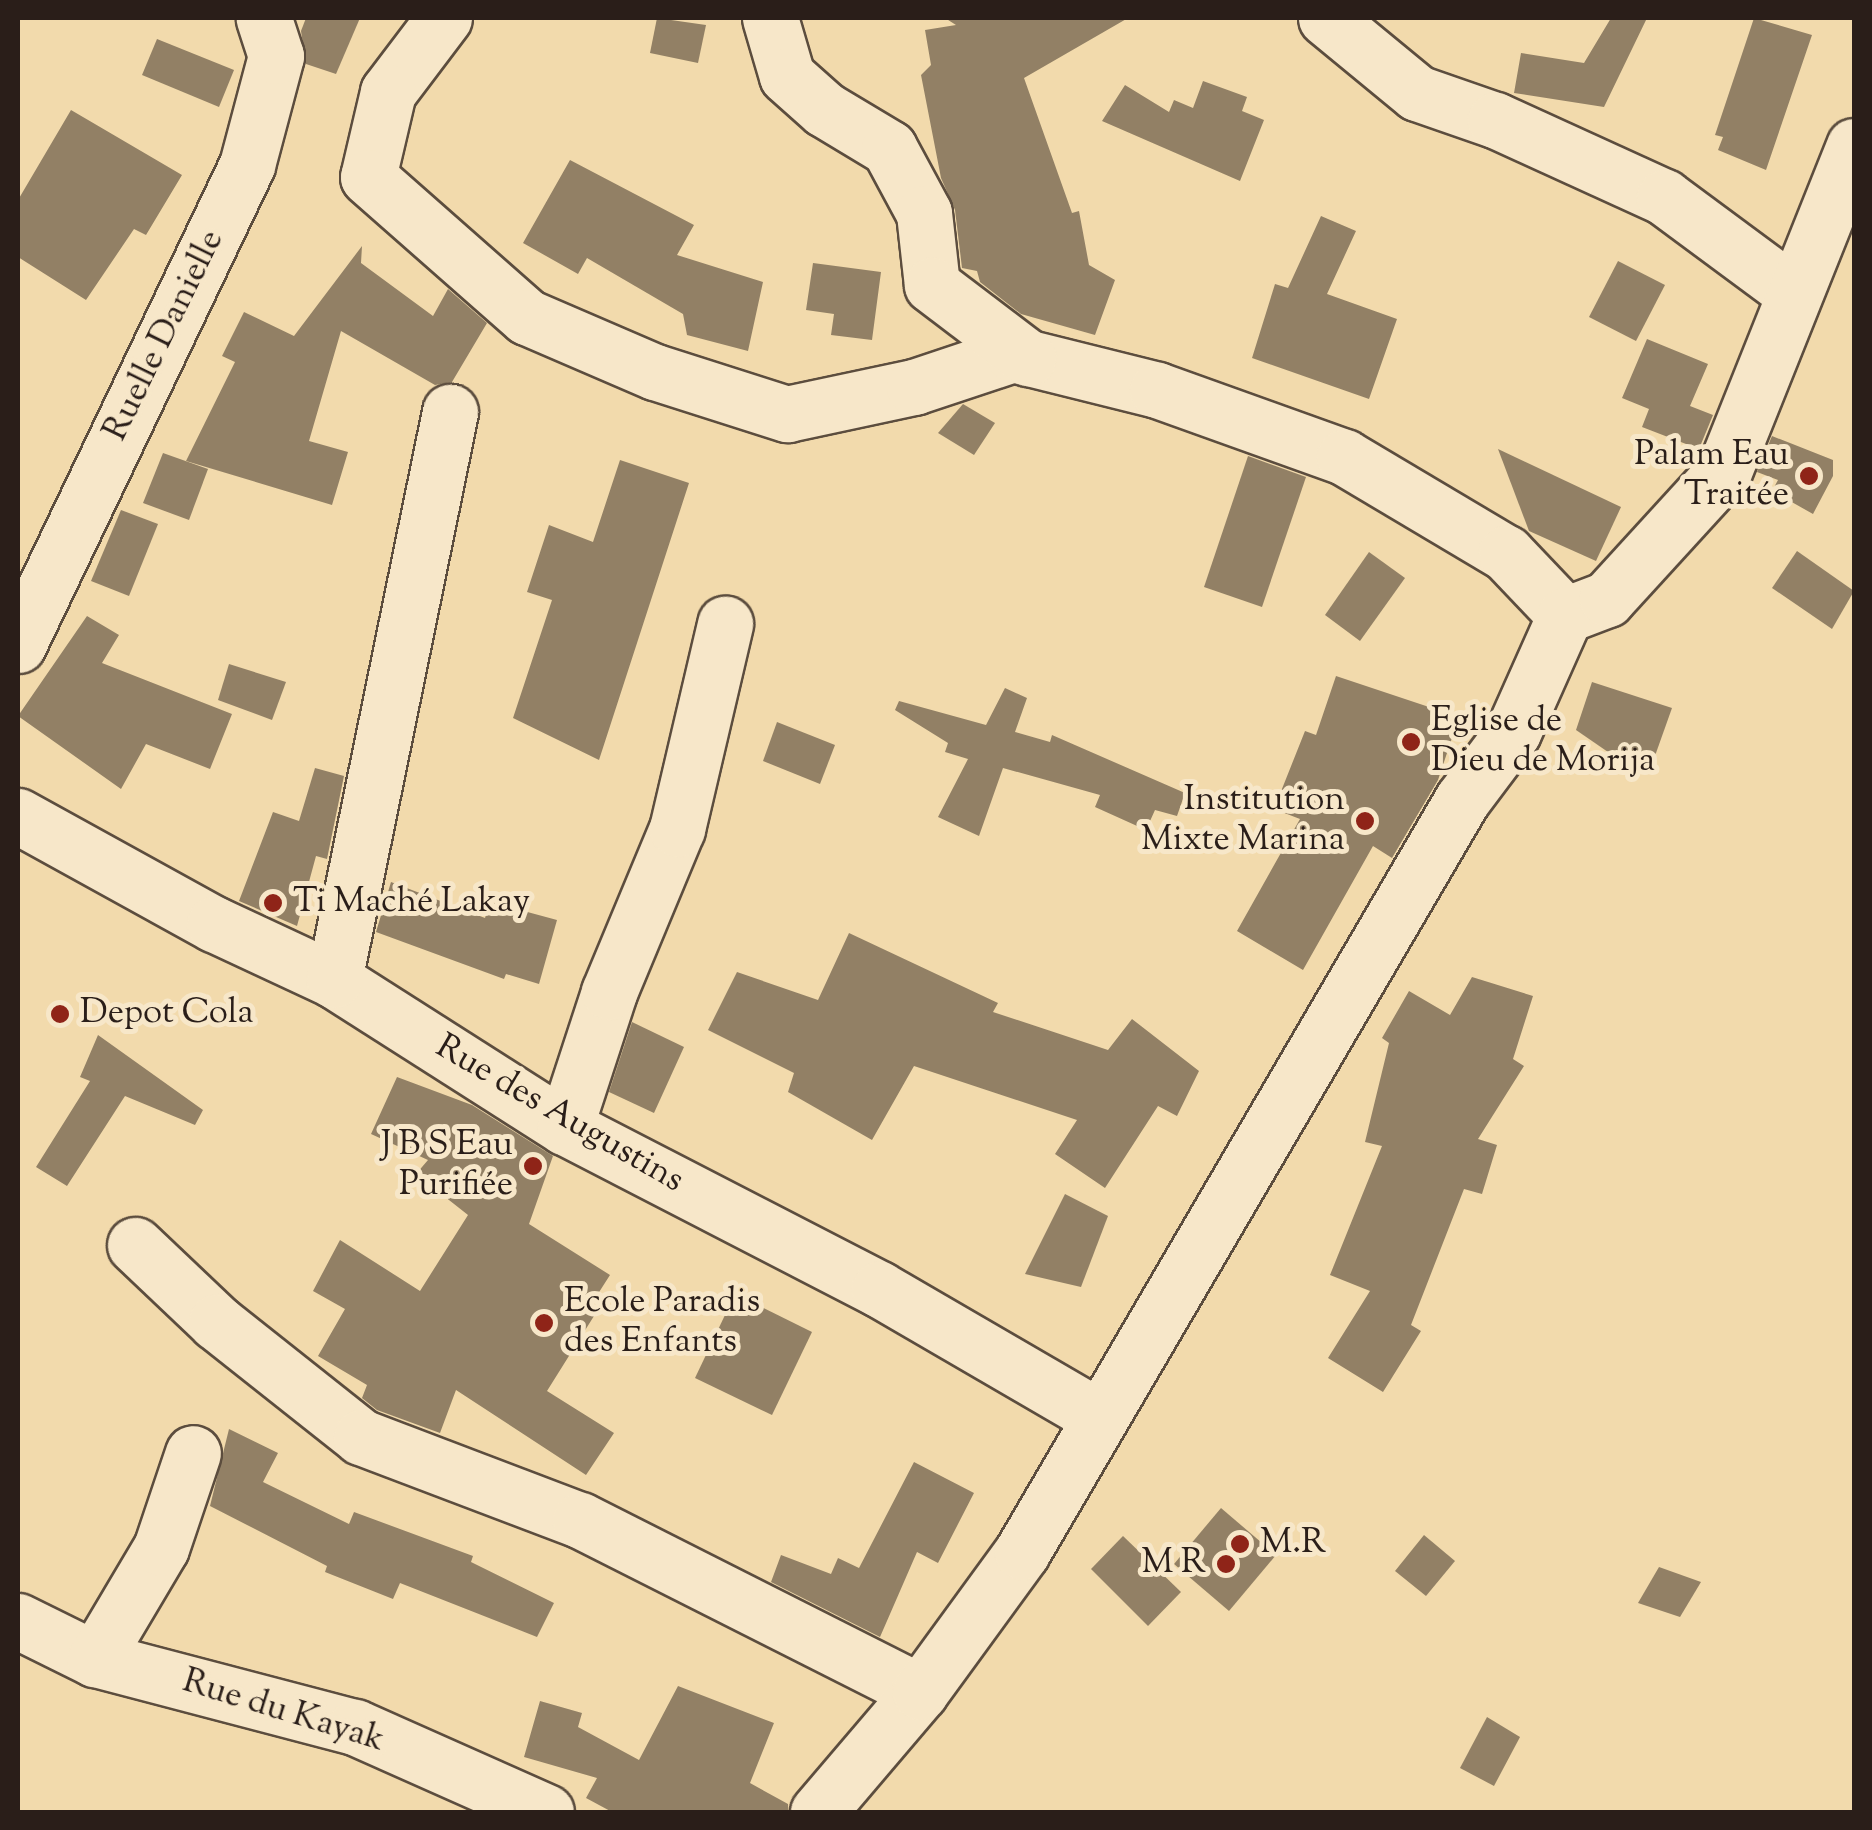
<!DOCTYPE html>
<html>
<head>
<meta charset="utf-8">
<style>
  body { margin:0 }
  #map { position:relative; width:1872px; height:1830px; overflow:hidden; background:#f2daac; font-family:"Sorts Mill Goudy",serif }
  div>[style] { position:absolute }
  .building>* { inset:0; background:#928065 }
  .roads { filter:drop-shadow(2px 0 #5c4d3e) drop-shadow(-2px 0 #5c4d3e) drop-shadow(0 2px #5c4d3e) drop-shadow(0 -2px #5c4d3e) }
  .street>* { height:55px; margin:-27.5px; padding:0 27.5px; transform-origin:27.5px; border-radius:27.5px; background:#f7e7c9 }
  .dots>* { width:28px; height:28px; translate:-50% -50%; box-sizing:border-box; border:5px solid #f7e7c9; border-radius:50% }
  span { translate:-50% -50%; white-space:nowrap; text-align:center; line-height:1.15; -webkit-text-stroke:10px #f7e7c9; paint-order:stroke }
  .street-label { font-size:35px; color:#2a1e19 }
  .poi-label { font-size:35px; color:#2a1e19 }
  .right { translate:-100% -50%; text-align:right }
  .left { translate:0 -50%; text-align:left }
  .frame { position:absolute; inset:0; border:20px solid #2a1e19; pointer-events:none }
</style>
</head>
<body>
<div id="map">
  <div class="building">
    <div style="clip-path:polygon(306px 18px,360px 18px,336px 74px,306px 64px,301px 31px)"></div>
    <div style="clip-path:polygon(657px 18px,706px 25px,698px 63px,650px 53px)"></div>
    <div style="clip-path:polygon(945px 18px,1128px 18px,1024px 78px,1072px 213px,1079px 211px,1089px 265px,1115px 280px,1095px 335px,1021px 314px,980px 282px,977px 271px,962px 268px,955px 210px,941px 178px,921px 75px,931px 65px,925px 30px,956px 25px)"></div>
    <div style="clip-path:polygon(1611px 18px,1647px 18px,1604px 107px,1514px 93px,1521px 53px,1584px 63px)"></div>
    <div style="clip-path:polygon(1754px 18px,1812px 35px,1766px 170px,1718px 150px,1723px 137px,1715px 135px)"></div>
    <div style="clip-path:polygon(157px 39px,234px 70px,219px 107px,142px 75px)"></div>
    <div style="clip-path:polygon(1203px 81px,1247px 97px,1242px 111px,1264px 120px,1240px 181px,1102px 121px,1125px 85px,1169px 112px,1174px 100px,1193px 108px)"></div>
    <div style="clip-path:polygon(71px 110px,182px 175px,146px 235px,134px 229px,86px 300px,18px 257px,18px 200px)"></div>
    <div style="clip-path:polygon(570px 160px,694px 225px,677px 255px,763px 282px,748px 351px,687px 335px,683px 314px,587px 258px,578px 274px,523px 243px)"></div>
    <div style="clip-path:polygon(1321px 216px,1356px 231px,1327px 294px,1397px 319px,1369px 399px,1252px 358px,1275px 284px,1288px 288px)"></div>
    <div style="clip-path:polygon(362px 246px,361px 263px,433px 316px,448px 289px,487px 323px,452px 382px,435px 385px,341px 331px,309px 441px,348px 452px,332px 505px,186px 461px,235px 362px,222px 356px,244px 312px,294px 336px)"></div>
    <div style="clip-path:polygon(1618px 261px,1665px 285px,1636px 341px,1589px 317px)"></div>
    <div style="clip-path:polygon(813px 263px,881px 272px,872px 340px,831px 335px,834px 314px,806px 310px)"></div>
    <div style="clip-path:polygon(1647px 339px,1708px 364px,1690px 406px,1713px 415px,1699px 449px,1642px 427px,1649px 409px,1622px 398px)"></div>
    <div style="clip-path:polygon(963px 404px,995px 423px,974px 455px,938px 433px)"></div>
    <div style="clip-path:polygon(1772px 436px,1833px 460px,1833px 476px,1813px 514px,1772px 491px,1778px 480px,1757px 472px)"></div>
    <div style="clip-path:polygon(1498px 449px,1621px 507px,1596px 561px,1529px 531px)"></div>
    <div style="clip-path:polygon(163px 453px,208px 469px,189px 520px,143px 503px)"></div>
    <div style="clip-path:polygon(1248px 456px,1306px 477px,1262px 607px,1204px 587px)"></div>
    <div style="clip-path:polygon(620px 460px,689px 483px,599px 760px,513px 718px,552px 600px,527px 592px,549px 525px,593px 542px)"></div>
    <div style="clip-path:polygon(121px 510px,158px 524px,129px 596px,91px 581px)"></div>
    <div style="clip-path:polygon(1797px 551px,1854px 591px,1832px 629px,1772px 588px)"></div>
    <div style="clip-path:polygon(1369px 552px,1405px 578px,1360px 641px,1325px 615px)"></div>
    <div style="clip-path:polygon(87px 616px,119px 635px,102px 663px,232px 714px,210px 769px,146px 744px,121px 789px,18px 716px)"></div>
    <div style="clip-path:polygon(229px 664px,286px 682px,272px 720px,218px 700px)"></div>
    <div style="clip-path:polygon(1336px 676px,1459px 717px,1438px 780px,1392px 858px,1373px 846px,1303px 970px,1237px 931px,1300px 819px,1274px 809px,1305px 731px,1316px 735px)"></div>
    <div style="clip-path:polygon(1592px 682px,1672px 708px,1656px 753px,1640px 774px,1576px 730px)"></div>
    <div style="clip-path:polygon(1005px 688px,1027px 698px,1015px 732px,1050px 742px,1052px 735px,1185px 793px,1177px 816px,1155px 810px,1146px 830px,1095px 807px,1100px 795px,1003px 768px,979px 836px,938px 817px,968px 759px,945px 752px,948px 743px,895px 710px,899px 701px,986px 725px)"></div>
    <div style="clip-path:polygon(777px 722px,835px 745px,820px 784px,763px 761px)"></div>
    <div style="clip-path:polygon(315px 768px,344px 776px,327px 859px,316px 856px,297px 926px,239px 901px,273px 812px,299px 821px)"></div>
    <div style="clip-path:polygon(391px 882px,485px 918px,490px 902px,557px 920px,539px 984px,506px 974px,504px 979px,376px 932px)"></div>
    <div style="clip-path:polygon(849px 933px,998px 1003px,993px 1012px,1108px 1050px,1132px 1019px,1199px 1071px,1177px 1116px,1158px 1106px,1105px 1188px,1055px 1154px,1077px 1120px,914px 1066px,872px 1140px,788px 1092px,794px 1073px,708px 1030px,737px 972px,818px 1000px)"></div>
    <div style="clip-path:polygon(1472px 977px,1533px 996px,1513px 1059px,1524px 1066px,1478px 1139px,1497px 1145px,1482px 1194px,1464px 1189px,1411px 1325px,1421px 1331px,1383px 1392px,1328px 1358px,1370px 1291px,1330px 1275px,1382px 1146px,1365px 1142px,1389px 1043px,1382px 1038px,1409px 991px,1450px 1015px)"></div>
    <div style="clip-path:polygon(632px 1022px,684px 1047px,654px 1113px,609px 1092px)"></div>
    <div style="clip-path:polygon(98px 1035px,203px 1110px,195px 1125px,125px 1096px,67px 1186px,36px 1167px,90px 1081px,80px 1077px)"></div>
    <div style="clip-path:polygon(397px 1077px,472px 1105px,553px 1156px,529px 1224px,610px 1275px,587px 1311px,594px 1316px,547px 1391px,614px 1433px,586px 1475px,456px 1390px,440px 1433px,377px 1410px,362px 1398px,367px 1385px,318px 1356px,345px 1309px,313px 1291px,340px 1240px,420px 1291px,468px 1215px,416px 1174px,428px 1160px,371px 1134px)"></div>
    <div style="clip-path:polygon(1065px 1194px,1108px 1216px,1081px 1287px,1025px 1274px)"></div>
    <div style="clip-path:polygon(735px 1294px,812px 1332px,772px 1415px,695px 1378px)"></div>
    <div style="clip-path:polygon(229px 1429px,278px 1453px,263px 1482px,349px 1524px,354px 1512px,473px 1556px,471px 1562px,554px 1603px,537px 1637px,400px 1583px,393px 1599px,325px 1572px,327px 1566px,210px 1506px)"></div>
    <div style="clip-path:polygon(914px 1462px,974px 1493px,938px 1563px,917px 1552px,880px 1637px,771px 1582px,781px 1555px,831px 1574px,838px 1558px,859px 1568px)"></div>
    <div style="clip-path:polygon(1221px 1508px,1276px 1555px,1229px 1611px,1174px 1564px)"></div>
    <div style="clip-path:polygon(1424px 1535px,1455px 1561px,1426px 1596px,1395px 1571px)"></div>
    <div style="clip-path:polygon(1123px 1536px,1181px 1592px,1148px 1626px,1091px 1569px)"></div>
    <div style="clip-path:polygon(1659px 1567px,1701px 1582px,1680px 1617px,1638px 1603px)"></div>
    <div style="clip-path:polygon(678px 1686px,774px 1723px,750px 1783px,788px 1804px,788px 1812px,612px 1812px,586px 1798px,597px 1778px,524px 1757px,540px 1701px,582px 1713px,578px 1727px,639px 1760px)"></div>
    <div style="clip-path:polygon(1487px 1717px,1520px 1737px,1494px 1786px,1460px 1768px)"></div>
  </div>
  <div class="roads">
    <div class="street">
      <div style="left:444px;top:18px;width:93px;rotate:127.1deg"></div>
      <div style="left:388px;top:92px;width:87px;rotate:103.2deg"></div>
      <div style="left:368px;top:177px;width:212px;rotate:41.4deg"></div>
      <div style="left:527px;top:317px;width:139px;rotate:23.3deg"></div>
      <div style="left:655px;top:372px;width:139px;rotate:17.7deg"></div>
      <div style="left:787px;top:414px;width:130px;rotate:-12deg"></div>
      <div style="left:914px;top:387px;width:104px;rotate:-18.4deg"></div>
      <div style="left:1013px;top:354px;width:148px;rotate:14deg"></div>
      <div style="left:1157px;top:390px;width:199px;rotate:19.7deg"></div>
      <div style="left:1344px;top:457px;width:188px;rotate:30.7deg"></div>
      <div style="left:1506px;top:553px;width:86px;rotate:46.4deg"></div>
      <div style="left:770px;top:18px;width:60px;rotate:73.7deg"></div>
      <div style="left:787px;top:76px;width:50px;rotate:41.7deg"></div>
      <div style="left:824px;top:109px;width:76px;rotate:31deg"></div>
      <div style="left:889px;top:148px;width:74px;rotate:61.7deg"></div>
      <div style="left:924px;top:213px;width:72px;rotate:83.7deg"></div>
      <div style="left:932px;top:285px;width:121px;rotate:37.2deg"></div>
      <div style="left:1326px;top:18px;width:118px;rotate:39.5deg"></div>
      <div style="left:1417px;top:93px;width:83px;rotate:19.1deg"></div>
      <div style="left:1495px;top:120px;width:186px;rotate:24.5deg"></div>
      <div style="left:1664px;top:197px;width:158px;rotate:36.5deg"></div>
      <div style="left:18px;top:645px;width:532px;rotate:-64.49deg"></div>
      <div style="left:247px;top:165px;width:113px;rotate:-75.1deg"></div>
      <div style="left:276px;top:56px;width:40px;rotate:-108deg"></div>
      <div style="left:18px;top:816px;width:224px;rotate:28.9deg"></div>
      <div style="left:214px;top:924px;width:132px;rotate:25deg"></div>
      <div style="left:334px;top:980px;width:274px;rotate:32.5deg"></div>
      <div style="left:565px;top:1127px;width:353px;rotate:27.3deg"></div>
      <div style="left:879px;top:1289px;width:255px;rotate:30.2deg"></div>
      <div style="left:334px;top:980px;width:580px;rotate:-78.46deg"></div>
      <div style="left:565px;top:1127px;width:142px;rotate:-71.9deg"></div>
      <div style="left:609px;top:992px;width:177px;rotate:-67.4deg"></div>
      <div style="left:677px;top:829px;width:211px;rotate:-76.8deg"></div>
      <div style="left:135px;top:1245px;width:112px;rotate:43.5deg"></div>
      <div style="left:216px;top:1322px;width:185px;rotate:38.4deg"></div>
      <div style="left:361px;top:1437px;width:234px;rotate:20.8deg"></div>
      <div style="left:580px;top:1520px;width:381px;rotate:26.8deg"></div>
      <div style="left:18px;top:1621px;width:86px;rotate:26.3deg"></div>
      <div style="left:95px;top:1659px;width:269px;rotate:14.7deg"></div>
      <div style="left:355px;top:1727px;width:209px;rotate:24deg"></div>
      <div style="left:95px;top:1659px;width:129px;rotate:-59.3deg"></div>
      <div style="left:161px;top:1548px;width:100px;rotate:-71.4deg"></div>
      <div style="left:818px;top:1812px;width:157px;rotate:-49.6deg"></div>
      <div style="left:920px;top:1692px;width:173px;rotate:-53.9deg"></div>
      <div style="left:1022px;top:1552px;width:871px;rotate:-59.67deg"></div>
      <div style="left:1462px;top:800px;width:85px;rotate:-53.1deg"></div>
      <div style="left:1513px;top:732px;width:128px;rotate:-66deg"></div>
      <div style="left:1565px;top:615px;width:45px;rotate:-20.9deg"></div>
      <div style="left:1607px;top:599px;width:173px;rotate:-47.6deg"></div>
      <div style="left:1724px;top:471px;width:350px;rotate:-68.2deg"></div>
    </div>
  </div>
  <div class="dots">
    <div style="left:1809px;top:476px;background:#8f2418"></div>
    <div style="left:1411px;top:742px;background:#8f2418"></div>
    <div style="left:1365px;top:821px;background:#8f2418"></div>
    <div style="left:273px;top:903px;background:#8f2418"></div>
    <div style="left:60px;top:1014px;background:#8f2418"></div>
    <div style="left:533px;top:1166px;background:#8f2418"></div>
    <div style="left:544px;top:1323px;background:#8f2418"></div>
    <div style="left:1240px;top:1544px;background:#8f2418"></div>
    <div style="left:1226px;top:1564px;background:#8f2418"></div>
  </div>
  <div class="street-label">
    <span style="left:165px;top:336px;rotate:-64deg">Ruelle Danielle</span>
    <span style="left:559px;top:1115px;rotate:30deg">Rue des Augustins</span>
    <span style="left:283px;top:1712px;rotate:17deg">Rue du Kayak</span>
  </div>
  <div class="poi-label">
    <span class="right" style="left:1789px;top:476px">Palam Eau<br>Traitée</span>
    <span class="left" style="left:1431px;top:742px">Eglise de<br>Dieu de Morija</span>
    <span class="right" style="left:1345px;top:821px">Institution<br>Mixte Marina</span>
    <span class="left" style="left:293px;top:903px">Ti Maché Lakay</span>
    <span class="left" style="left:80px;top:1014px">Depot Cola</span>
    <span class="right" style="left:513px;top:1166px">J B S Eau<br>Purifiée</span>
    <span class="left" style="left:564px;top:1323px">Ecole Paradis<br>des Enfants</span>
    <span class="left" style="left:1260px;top:1544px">M.R</span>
    <span class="right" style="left:1206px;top:1564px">M R</span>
  </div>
  <div class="frame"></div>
</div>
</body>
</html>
